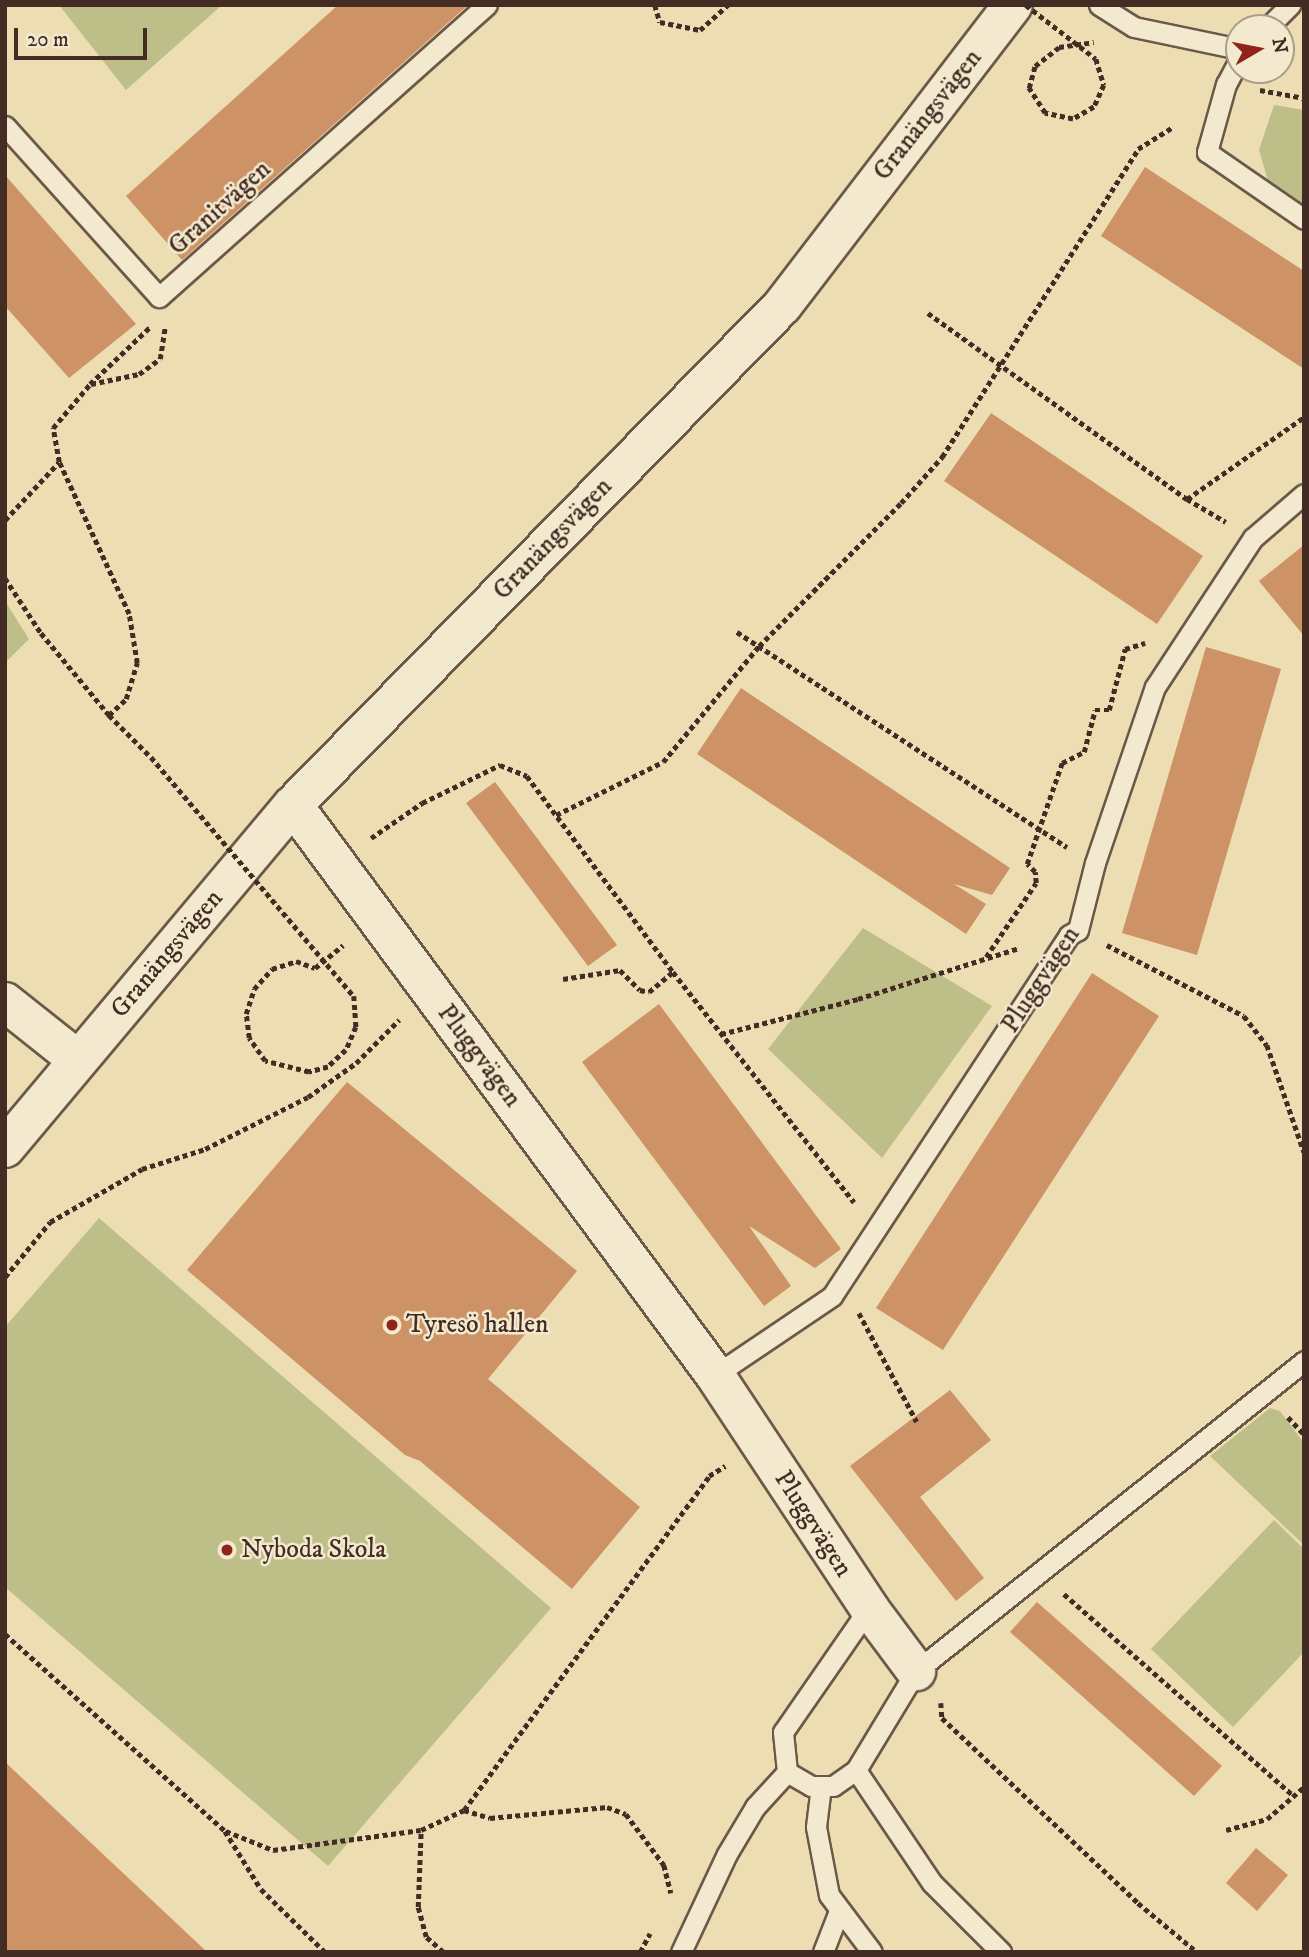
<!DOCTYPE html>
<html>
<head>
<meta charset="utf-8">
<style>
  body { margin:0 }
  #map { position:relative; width:1309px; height:1957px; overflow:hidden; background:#ecddb3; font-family:"IM FELL DW Pica",serif }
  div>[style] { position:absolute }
  .green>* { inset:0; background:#bebf88 }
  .building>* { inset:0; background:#cd9366 }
  .path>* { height:4.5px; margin-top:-2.25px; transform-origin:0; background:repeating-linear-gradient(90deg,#422c24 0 5px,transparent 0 8.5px) }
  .roads { filter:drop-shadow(2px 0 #6c5848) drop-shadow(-2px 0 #6c5848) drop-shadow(0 2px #6c5848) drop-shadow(0 -2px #6c5848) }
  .lane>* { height:19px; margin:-9.5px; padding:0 9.5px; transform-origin:9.5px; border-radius:9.5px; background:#f3e9ce }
  .street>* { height:38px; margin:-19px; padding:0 19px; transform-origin:19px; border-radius:19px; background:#f3e9ce }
  .path-bridge>* { height:4.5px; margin-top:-2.25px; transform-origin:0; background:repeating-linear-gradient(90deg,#422c24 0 5px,transparent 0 8.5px) }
  .dots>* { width:19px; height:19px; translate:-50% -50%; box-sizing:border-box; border:4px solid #f3e9ce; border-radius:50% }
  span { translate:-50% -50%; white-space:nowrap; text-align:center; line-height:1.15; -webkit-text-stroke:5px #f3e9ce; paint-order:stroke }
  .street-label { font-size:26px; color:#422c24 }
  .poi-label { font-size:26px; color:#422c24 }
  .left { translate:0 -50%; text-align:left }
  .frame { position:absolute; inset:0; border:7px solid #422c24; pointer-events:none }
  .north { position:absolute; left:1225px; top:14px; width:70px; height:70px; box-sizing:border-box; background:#f3e9ce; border:2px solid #ac9d8a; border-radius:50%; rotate:80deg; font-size:19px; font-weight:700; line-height:28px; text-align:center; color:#422c24 }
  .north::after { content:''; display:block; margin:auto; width:24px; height:32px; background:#8f2418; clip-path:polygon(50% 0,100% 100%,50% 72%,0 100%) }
  .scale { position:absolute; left:14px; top:28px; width:133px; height:32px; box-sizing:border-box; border:4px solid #422c24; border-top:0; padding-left:9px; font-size:21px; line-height:24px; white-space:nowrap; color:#422c24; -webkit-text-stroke:5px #f3e9ce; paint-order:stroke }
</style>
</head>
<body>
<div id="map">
  <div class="green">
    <div style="clip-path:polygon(59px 5px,222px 5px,126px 90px)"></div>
    <div style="clip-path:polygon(1274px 105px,1304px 110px,1304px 207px,1268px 181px,1259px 150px)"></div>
    <div style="clip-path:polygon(5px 601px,29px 639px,5px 663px)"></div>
    <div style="clip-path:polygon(863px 928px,992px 1006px,882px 1158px,768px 1049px)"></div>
    <div style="clip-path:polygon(99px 1218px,551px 1608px,328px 1866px,5px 1587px,5px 1327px)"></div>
    <div style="clip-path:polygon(1270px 1408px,1280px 1411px,1304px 1443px,1304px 1545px,1210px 1456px)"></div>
    <div style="clip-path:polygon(1274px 1520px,1304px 1549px,1304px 1652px,1233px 1727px,1151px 1649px)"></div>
  </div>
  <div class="building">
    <div style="clip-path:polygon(338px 5px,468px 5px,182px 260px,126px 196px)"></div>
    <div style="clip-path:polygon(1145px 167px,1304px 271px,1304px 369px,1101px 236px)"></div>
    <div style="clip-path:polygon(5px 175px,136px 324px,69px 378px,5px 306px)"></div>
    <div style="clip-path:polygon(991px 413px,1203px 556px,1157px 624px,944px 481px)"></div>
    <div style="clip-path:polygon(1304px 545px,1304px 636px,1259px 581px)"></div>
    <div style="clip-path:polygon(1206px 647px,1281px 669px,1197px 955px,1122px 933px)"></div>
    <div style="clip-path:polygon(741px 688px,1010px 868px,992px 895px,954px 884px,986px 904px,966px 934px,697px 754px)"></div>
    <div style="clip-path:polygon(495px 782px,617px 945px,588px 966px,466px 803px)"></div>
    <div style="clip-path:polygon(1092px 973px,1159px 1016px,943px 1350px,876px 1308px)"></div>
    <div style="clip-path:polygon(659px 1004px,841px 1249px,815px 1268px,749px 1226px,791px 1286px,764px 1306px,582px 1062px)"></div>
    <div style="clip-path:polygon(347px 1082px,577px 1271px,488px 1379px,640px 1507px,572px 1589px,420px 1461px,405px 1455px,187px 1270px)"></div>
    <div style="clip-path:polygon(950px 1390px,991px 1440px,920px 1497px,984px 1578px,956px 1601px,850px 1466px)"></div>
    <div style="clip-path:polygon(1037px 1602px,1222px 1766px,1194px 1796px,1010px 1632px)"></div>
    <div style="clip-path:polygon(5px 1762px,207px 1952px,5px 1952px)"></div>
    <div style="clip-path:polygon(1256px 1848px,1288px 1875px,1257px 1911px,1226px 1883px)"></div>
  </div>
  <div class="path">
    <div style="left:655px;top:5px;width:18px;rotate:74deg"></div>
    <div style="left:660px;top:22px;width:41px;rotate:11.3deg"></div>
    <div style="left:700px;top:30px;width:38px;rotate:-42deg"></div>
    <div style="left:1059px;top:47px;width:35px;rotate:-8deg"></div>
    <div style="left:1260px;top:90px;width:45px;rotate:10.3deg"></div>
    <div style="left:928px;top:313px;width:319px;rotate:35.7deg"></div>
    <div style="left:1187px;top:499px;width:45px;rotate:30.5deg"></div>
    <div style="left:91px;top:384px;width:49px;rotate:-11.8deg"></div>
    <div style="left:139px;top:374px;width:26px;rotate:-36deg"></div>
    <div style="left:160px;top:359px;width:31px;rotate:-81deg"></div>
    <div style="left:1187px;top:499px;width:143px;rotate:-35deg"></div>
    <div style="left:5px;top:520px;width:79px;rotate:-47deg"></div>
    <div style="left:5px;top:578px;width:66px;rotate:56.8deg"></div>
    <div style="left:41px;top:633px;width:107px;rotate:50.3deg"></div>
    <div style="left:109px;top:715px;width:59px;rotate:45deg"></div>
    <div style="left:737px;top:632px;width:394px;rotate:33.1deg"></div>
    <div style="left:109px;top:715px;width:23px;rotate:-43deg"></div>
    <div style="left:126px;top:699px;width:38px;rotate:-73deg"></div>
    <div style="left:137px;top:663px;width:50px;rotate:-99.3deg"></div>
    <div style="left:129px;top:614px;width:167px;rotate:-114.7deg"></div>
    <div style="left:59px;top:462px;width:35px;rotate:-100deg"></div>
    <div style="left:53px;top:428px;width:57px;rotate:-49.9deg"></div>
    <div style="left:90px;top:384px;width:83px;rotate:-43.5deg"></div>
    <div style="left:556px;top:815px;width:119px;rotate:-26.4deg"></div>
    <div style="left:663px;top:762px;width:151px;rotate:-50.4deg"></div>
    <div style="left:759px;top:646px;width:202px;rotate:-45.2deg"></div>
    <div style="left:901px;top:503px;width:62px;rotate:-48.3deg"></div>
    <div style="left:942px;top:457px;width:365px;rotate:-57.5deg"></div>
    <div style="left:1138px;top:149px;width:41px;rotate:-32.2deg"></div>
    <div style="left:371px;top:838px;width:62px;rotate:-34.5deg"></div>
    <div style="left:422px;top:803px;width:87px;rotate:-26deg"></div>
    <div style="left:500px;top:765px;width:29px;rotate:22deg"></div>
    <div style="left:527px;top:776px;width:244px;rotate:53.3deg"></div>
    <div style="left:1107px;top:945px;width:154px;rotate:27.4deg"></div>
    <div style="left:1244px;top:1016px;width:37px;rotate:52deg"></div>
    <div style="left:1267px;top:1045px;width:113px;rotate:70.9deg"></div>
    <div style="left:986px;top:957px;width:89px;rotate:-56deg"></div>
    <div style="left:1036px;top:883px;width:11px;rotate:-95deg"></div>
    <div style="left:1035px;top:872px;width:11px;rotate:-135deg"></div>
    <div style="left:1027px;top:864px;width:107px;rotate:-70.9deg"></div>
    <div style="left:1062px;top:763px;width:25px;rotate:-27deg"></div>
    <div style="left:1084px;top:752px;width:43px;rotate:-75.3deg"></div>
    <div style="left:1095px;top:710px;width:14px"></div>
    <div style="left:1109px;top:710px;width:63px;rotate:-75.3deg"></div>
    <div style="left:1125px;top:649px;width:21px;rotate:-17deg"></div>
    <div style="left:315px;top:968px;width:36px;rotate:-39deg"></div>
    <div style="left:563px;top:979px;width:58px;rotate:-9deg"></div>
    <div style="left:620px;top:970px;width:28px;rotate:45deg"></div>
    <div style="left:640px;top:990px;width:9px;rotate:13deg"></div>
    <div style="left:649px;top:992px;width:31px;rotate:-40deg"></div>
    <div style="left:673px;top:972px;width:293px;rotate:51.8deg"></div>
    <div style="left:721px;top:1034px;width:141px;rotate:-14.3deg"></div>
    <div style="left:858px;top:999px;width:169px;rotate:-17.6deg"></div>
    <div style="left:5px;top:1277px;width:71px;rotate:-50.7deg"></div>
    <div style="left:50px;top:1222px;width:106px;rotate:-29.9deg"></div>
    <div style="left:142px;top:1169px;width:66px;rotate:-17.6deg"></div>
    <div style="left:205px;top:1149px;width:115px;rotate:-26.8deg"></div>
    <div style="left:308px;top:1097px;width:59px;rotate:-35.3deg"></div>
    <div style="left:356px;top:1063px;width:61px;rotate:-45deg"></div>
    <div style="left:859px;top:1313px;width:123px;rotate:62deg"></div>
    <div style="left:1288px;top:1417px;width:23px;rotate:47deg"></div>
    <div style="left:1064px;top:1594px;width:303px;rotate:41.3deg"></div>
    <div style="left:5px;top:1634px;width:295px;rotate:41.8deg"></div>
    <div style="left:225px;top:1831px;width:68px;rotate:58.2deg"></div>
    <div style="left:261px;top:1889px;width:90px;rotate:44.5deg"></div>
    <div style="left:941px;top:1703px;width:15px;rotate:86deg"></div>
    <div style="left:942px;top:1718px;width:270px;rotate:43.3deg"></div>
    <div style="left:1138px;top:1903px;width:77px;rotate:39.7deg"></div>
    <div style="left:464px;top:1810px;width:414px;rotate:-53.7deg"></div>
    <div style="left:709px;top:1476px;width:19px;rotate:-32deg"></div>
    <div style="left:1226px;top:1830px;width:42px;rotate:-15deg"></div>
    <div style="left:1267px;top:1819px;width:49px;rotate:-40.9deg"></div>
    <div style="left:226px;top:1831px;width:51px;rotate:22deg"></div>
    <div style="left:273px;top:1850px;width:149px;rotate:-7.7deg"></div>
    <div style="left:443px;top:1952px;width:23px;rotate:-139deg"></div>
    <div style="left:426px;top:1937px;width:31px;rotate:-105deg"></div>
    <div style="left:418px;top:1907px;width:77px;rotate:-87.8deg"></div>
    <div style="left:421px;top:1830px;width:47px;rotate:-24.9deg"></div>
    <div style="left:464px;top:1810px;width:27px;rotate:17deg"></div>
    <div style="left:490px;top:1818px;width:118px;rotate:-5.4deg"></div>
    <div style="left:607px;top:1807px;width:20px;rotate:20deg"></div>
    <div style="left:626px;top:1814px;width:64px;rotate:53.3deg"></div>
    <div style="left:664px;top:1865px;width:29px;rotate:76deg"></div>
    <div style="left:640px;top:1952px;width:21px;rotate:-62deg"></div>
  </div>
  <div class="roads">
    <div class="lane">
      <div style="left:1099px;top:5px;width:41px;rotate:32.2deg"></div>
      <div style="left:1134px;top:27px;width:107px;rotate:11.8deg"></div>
      <div style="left:1267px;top:28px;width:33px;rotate:-45deg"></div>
      <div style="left:1239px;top:60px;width:27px;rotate:118deg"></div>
      <div style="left:1226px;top:84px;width:71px;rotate:105.6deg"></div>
      <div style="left:1207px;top:152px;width:118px;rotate:34.6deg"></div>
      <div style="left:5px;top:126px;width:230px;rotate:48deg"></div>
      <div style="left:159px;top:297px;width:439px;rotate:-41.7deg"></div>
      <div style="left:715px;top:1375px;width:141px;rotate:-34deg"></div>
      <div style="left:832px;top:1296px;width:432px;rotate:-56.7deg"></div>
      <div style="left:1069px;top:935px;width:10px;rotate:-29deg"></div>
      <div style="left:1078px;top:930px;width:69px;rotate:-75.8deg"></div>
      <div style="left:1095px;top:863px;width:186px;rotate:-71.2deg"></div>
      <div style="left:1155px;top:687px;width:178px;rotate:-56.7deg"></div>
      <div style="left:1253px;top:538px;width:67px;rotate:-40.8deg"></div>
      <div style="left:869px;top:1608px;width:151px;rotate:124.7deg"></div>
      <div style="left:783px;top:1732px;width:40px;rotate:84.3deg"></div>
      <div style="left:787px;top:1772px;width:28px;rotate:30deg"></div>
      <div style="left:811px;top:1786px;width:22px"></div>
      <div style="left:833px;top:1786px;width:28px;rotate:-35deg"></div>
      <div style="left:856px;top:1770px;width:116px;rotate:-58.8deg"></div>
      <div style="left:916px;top:1671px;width:497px;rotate:-38.6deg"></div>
      <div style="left:856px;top:1770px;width:136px;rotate:56.1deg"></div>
      <div style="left:932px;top:1883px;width:98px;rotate:45deg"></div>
      <div style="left:821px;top:1786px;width:41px;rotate:97deg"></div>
      <div style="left:816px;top:1827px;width:69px;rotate:79.2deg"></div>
      <div style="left:829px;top:1895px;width:71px;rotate:53deg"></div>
      <div style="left:681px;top:1952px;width:108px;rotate:-64.9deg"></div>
      <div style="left:727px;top:1854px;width:55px;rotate:-59.2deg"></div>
      <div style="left:755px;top:1807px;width:47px;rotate:-47.6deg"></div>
      <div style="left:823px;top:1952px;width:44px;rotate:-68.7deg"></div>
    </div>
    <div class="street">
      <div style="left:293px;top:805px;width:709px;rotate:53.49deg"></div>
      <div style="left:715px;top:1375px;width:279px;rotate:56.5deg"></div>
      <div style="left:869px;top:1608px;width:79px;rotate:53.3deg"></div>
      <div style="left:5px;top:1002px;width:93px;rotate:38.5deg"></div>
      <div style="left:5px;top:1148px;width:448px;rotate:-50deg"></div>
      <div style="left:293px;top:805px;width:699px;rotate:-45.58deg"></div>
      <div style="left:782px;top:306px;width:379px;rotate:-52.5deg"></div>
    </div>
  </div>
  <div class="path-bridge">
    <div style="left:1026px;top:5px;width:88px;rotate:37.6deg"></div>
    <div style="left:1096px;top:59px;width:27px;rotate:73deg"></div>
    <div style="left:1104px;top:85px;width:24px;rotate:114deg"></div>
    <div style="left:1094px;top:107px;width:24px;rotate:150deg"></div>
    <div style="left:1073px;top:119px;width:29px;rotate:-168deg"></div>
    <div style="left:1045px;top:113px;width:30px;rotate:-123deg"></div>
    <div style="left:1029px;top:88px;width:23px;rotate:-75deg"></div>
    <div style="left:1035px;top:66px;width:31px;rotate:-38deg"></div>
    <div style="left:151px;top:757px;width:314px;rotate:49.7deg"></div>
    <div style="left:354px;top:996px;width:31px;rotate:86deg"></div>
    <div style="left:356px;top:1027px;width:25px;rotate:113deg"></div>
    <div style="left:346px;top:1050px;width:25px;rotate:137deg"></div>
    <div style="left:328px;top:1067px;width:20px;rotate:165deg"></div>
    <div style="left:309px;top:1072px;width:45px;rotate:-166deg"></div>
    <div style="left:265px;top:1061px;width:28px;rotate:-125deg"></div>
    <div style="left:249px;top:1038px;width:24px;rotate:-97deg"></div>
    <div style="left:246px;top:1014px;width:26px;rotate:-72deg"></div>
    <div style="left:254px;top:989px;width:27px;rotate:-48deg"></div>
    <div style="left:272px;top:969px;width:25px;rotate:-18deg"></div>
    <div style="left:296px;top:961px;width:20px;rotate:20deg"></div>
  </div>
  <div class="dots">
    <div style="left:392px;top:1325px;background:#8f2418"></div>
    <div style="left:227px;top:1550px;background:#8f2418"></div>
  </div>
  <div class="street-label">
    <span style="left:928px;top:115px;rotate:-52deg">Granängsvägen</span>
    <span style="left:220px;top:208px;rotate:-42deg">Granitvägen</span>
    <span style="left:553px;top:539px;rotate:-46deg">Granängsvägen</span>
    <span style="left:167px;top:954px;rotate:-50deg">Granängsvägen</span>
    <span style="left:1041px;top:980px;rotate:-57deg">Pluggvägen</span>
    <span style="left:479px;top:1056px;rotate:53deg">Pluggvägen</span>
    <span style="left:813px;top:1524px;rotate:57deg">Pluggvägen</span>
  </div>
  <div class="poi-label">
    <span class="left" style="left:406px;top:1325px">Tyresö hallen</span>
    <span class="left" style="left:241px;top:1550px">Nyboda Skola</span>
  </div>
  <div class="frame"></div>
  <div class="north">N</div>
  <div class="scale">20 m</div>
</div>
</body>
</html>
